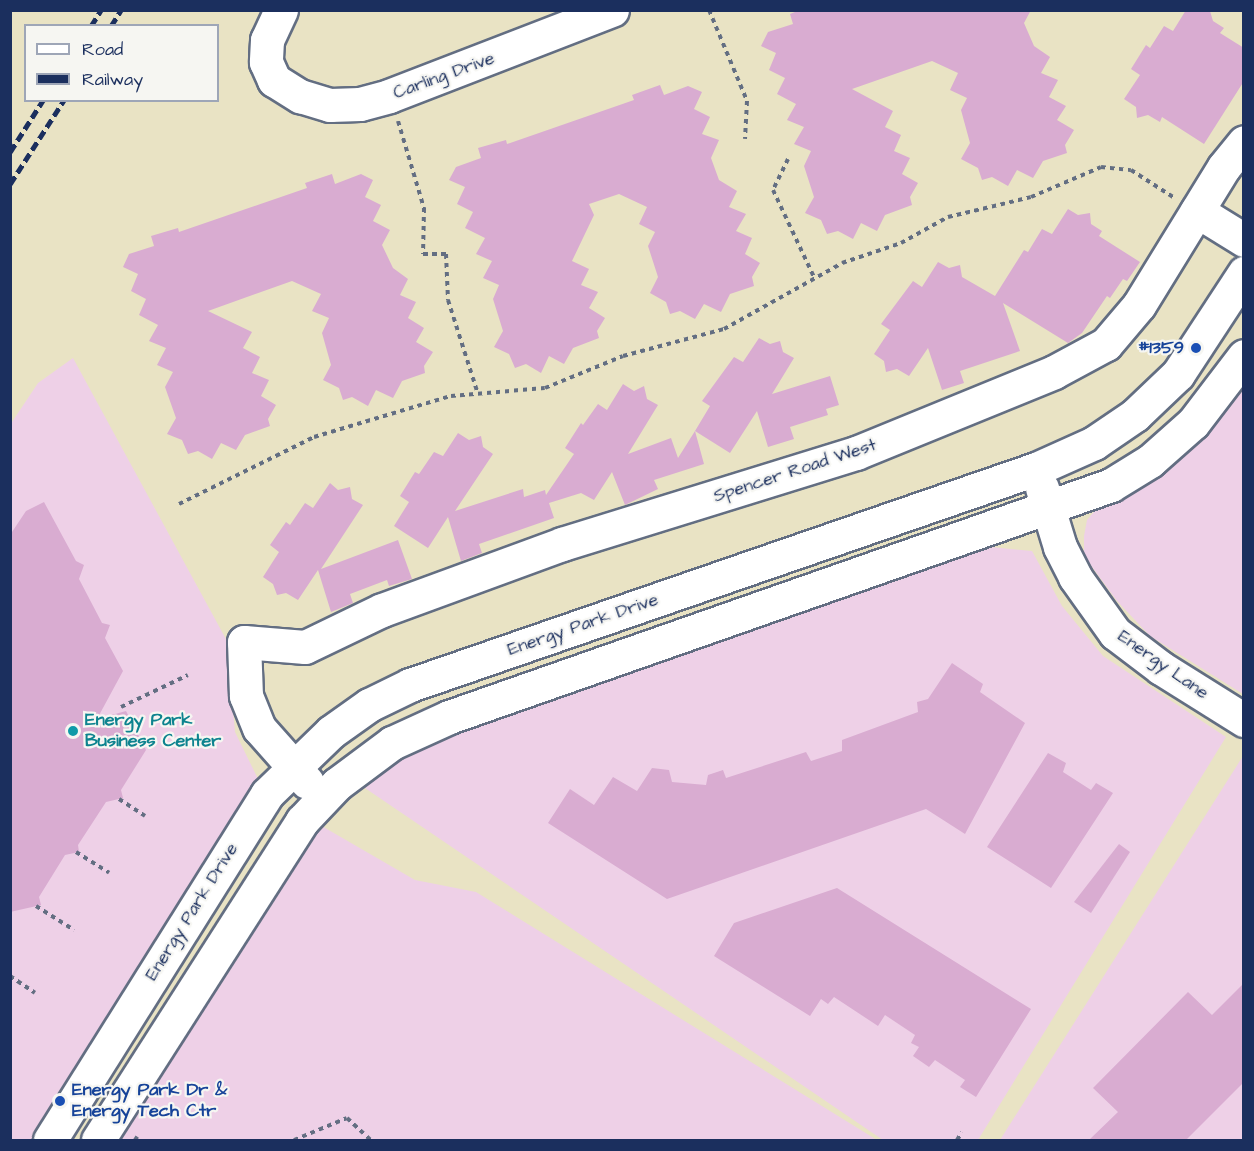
<!DOCTYPE html>
<html>
<head>
<meta charset="utf-8">
<style>
  body { margin:0 }
  #map { position:relative; width:1254px; height:1151px; overflow:hidden; background:#e9e3c4; font-family:"Architects Daughter",sans-serif }
  div>[style] { position:absolute }
  .built>* { inset:0; background:#eed0e7 }
  .building>* { inset:0; background:#d9acd1 }
  .path>* { height:4px; margin-top:-2px; transform-origin:0; background:repeating-linear-gradient(90deg,#636e82 0 4.5px,transparent 0 9px) }
  .roads { filter:drop-shadow(2px 0 #636e82) drop-shadow(-2px 0 #636e82) drop-shadow(0 2px #636e82) drop-shadow(0 -2px #636e82) }
  .minor>* { height:33px; margin:-16.5px; padding:0 16.5px; transform-origin:16.5px; border-radius:16.5px; background:#fff }
  .rail>* { height:4.5px; margin-top:-2.25px; transform-origin:0; background:repeating-linear-gradient(90deg,#1b2f5e 0 9px,transparent 0 13.5px) }
  .dots>* { width:16px; height:16px; translate:-50% -50%; box-sizing:border-box; border:3px solid #f6f6f2; border-radius:50% }
  span { translate:-50% -50%; white-space:nowrap; text-align:center; line-height:1.15; -webkit-text-stroke:4.5px #f6f6f2; paint-order:stroke }
  .street-label { font-size:18px; color:#1b2f5e }
  .transit-label { font-size:18px; color:#164399; font-weight:700 }
  .right { translate:-100% -50%; text-align:right }
  .left { translate:0 -50%; text-align:left }
  .culture-label { font-size:18px; color:#0d838f; font-weight:700 }
  .frame { position:absolute; inset:0; border:12px solid #1b2f5e; pointer-events:none }
  .legend { position:absolute; left:24px; top:24px; width:195px; height:78px; box-sizing:border-box; background:#f6f6f2; border:2px solid #9ea6b7; margin:0; padding:8px 10px; list-style:none; font-size:18px; color:#1b2f5e }
  .legend li { display:flex; align-items:center; gap:12px; height:30px }
  .legend b { width:30px; border:2px solid #9ea6b7 }
</style>
</head>
<body>
<div id="map">
  <div class="built">
    <div style="clip-path:polygon(73px 358px,227px 641px,235px 732px,260px 783px,34px 1140px,10px 1140px,10px 425px,38px 383px)"></div>
    <div style="clip-path:polygon(1243px 381px,1243px 694px,1150px 636px,1117px 601px,1084px 556px,1084px 536px,1087px 520px,1098px 507px,1138px 487px,1185px 452px,1223px 413px)"></div>
    <div style="clip-path:polygon(991px 547px,1032px 551px,1062px 606px,1103px 656px,1226px 737px,978px 1140px,883px 1140px,359px 784px,426px 740px)"></div>
    <div style="clip-path:polygon(1243px 756px,1243px 1140px,1000px 1140px)"></div>
    <div style="clip-path:polygon(320px 825px,415px 880px,476px 892px,877px 1140px,118px 1140px,301px 843px)"></div>
  </div>
  <div class="building">
    <div style="clip-path:polygon(800px 10px,1031px 10px,1024px 23px,1034px 46px,1050px 57px,1041px 73px,1058px 80px,1049px 97px,1066px 106px,1057px 120px,1074px 130px,1065px 145px,1067px 153px,1043px 161px,1033px 178px,1017px 170px,1008px 186px,992px 177px,982px 180px,978px 168px,961px 159px,970px 143px,961px 110px,967px 98px,950px 90px,958px 73px,932px 61px,852px 89px,893px 111px,885px 127px,901px 135px,894px 151px,910px 158px,902px 174px,918px 183px,910px 197px,912px 205px,885px 215px,877px 231px,861px 223px,853px 239px,838px 231px,827px 234px,821px 220px,805px 213px,814px 197px,804px 166px,811px 151px,794px 144px,804px 127px,787px 120px,796px 104px,777px 94px,785px 78px,769px 70px,776px 53px,761px 46px,768px 32px,793px 24px,790px 14px)"></div>
    <div style="clip-path:polygon(1186px 10px,1210px 11px,1213px 21px,1224px 28px,1220px 33px,1244px 48px,1244px 81px,1204px 144px,1162px 117px,1160px 122px,1148px 115px,1137px 118px,1136px 107px,1124px 99px,1140px 75px,1131px 69px,1146px 45px,1150px 48px,1164px 26px,1173px 31px)"></div>
    <div style="clip-path:polygon(660px 85px,664px 95px,688px 86px,702px 92px,694px 109px,710px 117px,702px 134px,719px 140px,711px 158px,719px 180px,737px 191px,729px 207px,746px 214px,736px 231px,752px 238px,745px 254px,760px 263px,752px 277px,754px 286px,730px 294px,721px 312px,704px 304px,695px 319px,680px 311px,670px 314px,666px 302px,650px 293px,658px 277px,648px 246px,655px 232px,639px 224px,647px 207px,619px 194px,589px 204px,594px 215px,572px 261px,589px 269px,581px 285px,598px 292px,589px 308px,605px 318px,597px 331px,599px 338px,573px 348px,564px 364px,549px 356px,541px 373px,526px 364px,515px 368px,509px 354px,494px 347px,503px 331px,493px 299px,499px 285px,483px 278px,492px 261px,476px 254px,485px 238px,465px 228px,473px 212px,457px 204px,465px 187px,449px 180px,456px 167px,481px 158px,478px 148px,506px 140px,507px 144px,634px 100px,632px 95px)"></div>
    <div style="clip-path:polygon(332px 174px,335px 184px,361px 174px,373px 180px,365px 197px,381px 205px,373px 221px,390px 230px,382px 245px,393px 268px,408px 279px,400px 295px,416px 302px,408px 318px,424px 328px,416px 342px,433px 352px,424px 366px,425px 373px,402px 381px,393px 398px,376px 390px,368px 406px,352px 397px,343px 400px,339px 388px,323px 380px,331px 365px,322px 333px,329px 318px,312px 311px,321px 294px,292px 281px,208px 311px,252px 332px,243px 348px,260px 357px,252px 373px,269px 380px,261px 396px,276px 405px,268px 419px,270px 426px,245px 435px,236px 450px,221px 443px,212px 459px,198px 451px,188px 454px,182px 440px,167px 434px,176px 418px,165px 387px,173px 372px,157px 365px,166px 348px,149px 341px,158px 325px,139px 315px,146px 299px,131px 291px,138px 274px,123px 267px,129px 254px,154px 246px,151px 236px,178px 228px,179px 232px,307px 188px,305px 183px)"></div>
    <div style="clip-path:polygon(1068px 209px,1078px 215px,1090px 213px,1091px 224px,1102px 231px,1099px 236px,1140px 262px,1127px 281px,1123px 279px,1110px 298px,1107px 296px,1082px 333px,1068px 343px,1003px 303px,1020px 351px,960px 371px,964px 383px,942px 390px,928px 348px,909px 376px,897px 369px,886px 372px,884px 361px,874px 354px,890px 330px,881px 324px,913px 281px,922px 287px,938px 262px,949px 268px,960px 265px,962px 277px,995px 296px,1024px 250px,1028px 252px,1042px 229px,1052px 234px)"></div>
    <div style="clip-path:polygon(759px 338px,770px 344px,780px 341px,783px 352px,794px 358px,772px 394px,830px 376px,839px 405px,826px 409px,828px 415px,790px 427px,794px 439px,768px 447px,757px 411px,730px 453px,695px 431px,710px 406px,702px 401px,734px 357px,743px 362px)"></div>
    <div style="clip-path:polygon(623px 384px,634px 391px,644px 386px,647px 399px,658px 405px,628px 454px,671px 438px,678px 458px,695px 431px,704px 464px,654px 480px,658px 489px,625px 505px,612px 472px,594px 500px,581px 493px,549px 503px,554px 518px,479px 544px,482px 553px,461px 561px,448px 517px,428px 548px,394px 526px,409px 502px,400px 496px,415px 472px,419px 474px,434px 452px,443px 456px,458px 433px,469px 440px,481px 436px,483px 447px,493px 454px,455px 511px,523px 489px,524px 497px,545px 490px,546px 495px,574px 454px,565px 448px,581px 423px,583px 425px,598px 404px,607px 410px)"></div>
    <div style="clip-path:polygon(330px 483px,338px 490px,350px 487px,352px 499px,363px 505px,321px 569px,398px 540px,412px 579px,389px 586px,387px 580px,350px 594px,353px 603px,331px 612px,318px 570px,298px 600px,286px 593px,277px 595px,273px 584px,263px 577px,279px 552px,270px 545px,286px 522px,290px 525px,305px 503px,313px 508px)"></div>
    <div style="clip-path:polygon(44px 502px,76px 561px,84px 565px,79px 579px,102px 623px,110px 625px,105px 638px,123px 671px,97px 719px,126px 711px,146px 750px,121px 790px,123px 798px,106px 802px,78px 845px,79px 852px,65px 855px,39px 897px,41px 905px,10px 912px,10px 535px,26px 511px)"></div>
    <div style="clip-path:polygon(952px 663px,983px 684px,980px 692px,1025px 723px,965px 834px,926px 809px,667px 899px,548px 823px,570px 789px,594px 805px,613px 777px,637px 791px,652px 768px,669px 770px,672px 782px,706px 785px,708px 775px,723px 770px,726px 778px,806px 752px,811px 761px,842px 751px,842px 740px,918px 712px,917px 702px,928px 699px)"></div>
    <div style="clip-path:polygon(1048px 753px,1066px 763px,1063px 772px,1091px 790px,1096px 783px,1113px 793px,1051px 888px,987px 847px)"></div>
    <div style="clip-path:polygon(1119px 844px,1130px 852px,1091px 913px,1074px 902px)"></div>
    <div style="clip-path:polygon(837px 888px,1031px 1009px,976px 1097px,960px 1087px,965px 1080px,935px 1060px,929px 1067px,913px 1056px,919px 1047px,911px 1043px,915px 1035px,885px 1015px,878px 1026px,834px 997px,828px 1004px,821px 999px,810px 1016px,714px 956px,734px 923px)"></div>
    <div style="clip-path:polygon(1244px 983px,1244px 1082px,1186px 1140px,1089px 1140px,1118px 1112px,1093px 1088px,1188px 992px,1212px 1015px)"></div>
  </div>
  <div class="path">
    <div style="left:709px;top:10px;width:99px;rotate:67.3deg"></div>
    <div style="left:747px;top:101px;width:38px;rotate:93deg"></div>
    <div style="left:398px;top:121px;width:91px;rotate:73.4deg"></div>
    <div style="left:424px;top:208px;width:46px;rotate:91.2deg"></div>
    <div style="left:423px;top:254px;width:23px"></div>
    <div style="left:446px;top:254px;width:46px;rotate:87.5deg"></div>
    <div style="left:448px;top:300px;width:99px;rotate:72.3deg"></div>
    <div style="left:788px;top:159px;width:34px;rotate:116deg"></div>
    <div style="left:773px;top:190px;width:96px;rotate:64.8deg"></div>
    <div style="left:179px;top:504px;width:151px;rotate:-26.4deg"></div>
    <div style="left:314px;top:437px;width:143px;rotate:-16.7deg"></div>
    <div style="left:451px;top:396px;width:94px;rotate:-4.9deg"></div>
    <div style="left:545px;top:388px;width:84px;rotate:-22.3deg"></div>
    <div style="left:623px;top:356px;width:105px;rotate:-15deg"></div>
    <div style="left:724px;top:329px;width:135px;rotate:-29.2deg"></div>
    <div style="left:842px;top:263px;width:62px;rotate:-18.7deg"></div>
    <div style="left:901px;top:243px;width:54px;rotate:-29deg"></div>
    <div style="left:948px;top:217px;width:85px;rotate:-13.5deg"></div>
    <div style="left:1031px;top:197px;width:76px;rotate:-23.2deg"></div>
    <div style="left:1101px;top:167px;width:30px;rotate:6deg"></div>
    <div style="left:1131px;top:170px;width:50px;rotate:32.7deg"></div>
    <div style="left:121px;top:707px;width:74px;rotate:-25.5deg"></div>
    <div style="left:119px;top:799px;width:31px;rotate:33deg"></div>
    <div style="left:76px;top:852px;width:39px;rotate:32deg"></div>
    <div style="left:36px;top:906px;width:45px;rotate:32.3deg"></div>
    <div style="left:10px;top:976px;width:30px;rotate:34deg"></div>
    <div style="left:135px;top:1140px;width:4px;rotate:-56deg"></div>
    <div style="left:294px;top:1140px;width:57px;rotate:-22.5deg"></div>
    <div style="left:347px;top:1118px;width:33px;rotate:43deg"></div>
    <div style="left:957px;top:1140px;width:9px;rotate:-58deg"></div>
  </div>
  <div class="roads">
    <div class="minor">
      <div style="left:281px;top:10px;width:33px;rotate:115deg"></div>
      <div style="left:267px;top:40px;width:22px;rotate:93deg"></div>
      <div style="left:266px;top:62px;width:20px;rotate:66deg"></div>
      <div style="left:274px;top:80px;width:31px;rotate:32deg"></div>
      <div style="left:300px;top:96px;width:31px;rotate:17deg"></div>
      <div style="left:330px;top:105px;width:30px;rotate:-2deg"></div>
      <div style="left:360px;top:104px;width:30px;rotate:-15deg"></div>
      <div style="left:389px;top:96px;width:239px;rotate:-21.1deg"></div>
      <div style="left:1197px;top:211px;width:55px;rotate:31.7deg"></div>
      <div style="left:1042px;top:488px;width:62px;rotate:73deg"></div>
      <div style="left:1060px;top:547px;width:34px;rotate:63deg"></div>
      <div style="left:1075px;top:577px;width:69px;rotate:54.5deg"></div>
      <div style="left:1115px;top:633px;width:58px;rotate:37.3deg"></div>
      <div style="left:1161px;top:668px;width:98px;rotate:32.1deg"></div>
      <div style="left:307px;top:782px;width:72px;rotate:-131.6deg"></div>
      <div style="left:259px;top:728px;width:35px;rotate:-112deg"></div>
      <div style="left:246px;top:696px;width:54px;rotate:-92.1deg"></div>
      <div style="left:244px;top:642px;width:61px;rotate:4.7deg"></div>
      <div style="left:305px;top:647px;width:85px;rotate:-25.7deg"></div>
      <div style="left:382px;top:610px;width:192px;rotate:-20.1deg"></div>
      <div style="left:562px;top:544px;width:308px;rotate:-17.2deg"></div>
      <div style="left:856px;top:453px;width:214px;rotate:-22.2deg"></div>
      <div style="left:1054px;top:372px;width:59px;rotate:-28.3deg"></div>
      <div style="left:1106px;top:344px;width:51px;rotate:-49.8deg"></div>
      <div style="left:1139px;top:305px;width:162px;rotate:-58.4deg"></div>
      <div style="left:1224px;top:167px;width:32px;rotate:-51deg"></div>
      <div style="left:50px;top:1140px;width:408px;rotate:-57.9deg"></div>
      <div style="left:267px;top:794px;width:89px;rotate:-44.1deg"></div>
      <div style="left:331px;top:732px;width:47px;rotate:-35.4deg"></div>
      <div style="left:369px;top:705px;width:46px;rotate:-26deg"></div>
      <div style="left:410px;top:685px;width:662px;rotate:-19.04deg"></div>
      <div style="left:1036px;top:469px;width:64px;rotate:-24.1deg"></div>
      <div style="left:1094px;top:443px;width:50px;rotate:-34.3deg"></div>
      <div style="left:1135px;top:415px;width:59px;rotate:-43.6deg"></div>
      <div style="left:1178px;top:374px;width:121px;rotate:-56.8deg"></div>
      <div style="left:98px;top:1140px;width:379px;rotate:-57.4deg"></div>
      <div style="left:302px;top:821px;width:51px;rotate:-46.6deg"></div>
      <div style="left:337px;top:784px;width:69px;rotate:-36.7deg"></div>
      <div style="left:392px;top:743px;width:63px;rotate:-24.5deg"></div>
      <div style="left:449px;top:717px;width:701px;rotate:-19.31deg"></div>
      <div style="left:1111px;top:485px;width:46px;rotate:-31.6deg"></div>
      <div style="left:1150px;top:461px;width:57px;rotate:-41.5deg"></div>
      <div style="left:1193px;top:423px;width:84px;rotate:-52.7deg"></div>
    </div>
  </div>
  <div class="rail">
    <div style="left:91px;top:26px;width:19px;rotate:-58deg"></div>
    <div style="left:111px;top:26px;width:19px;rotate:-58deg"></div>
    <div style="left:10px;top:152px;width:62px;rotate:-57.6deg"></div>
    <div style="left:10px;top:184px;width:100px;rotate:-57.3deg"></div>
  </div>
  <div class="dots">
    <div style="left:1196px;top:348px;background:#1a4fb4"></div>
    <div style="left:73px;top:731px;background:#0f9aa8"></div>
    <div style="left:60px;top:1101px;background:#1a4fb4"></div>
  </div>
  <div class="street-label">
    <span style="left:444px;top:76px;rotate:-20deg">Carling Drive</span>
    <span style="left:795px;top:471px;rotate:-18deg">Spencer Road West</span>
    <span style="left:583px;top:625px;rotate:-19deg">Energy Park Drive</span>
    <span style="left:1163px;top:665px;rotate:35deg">Energy Lane</span>
    <span style="left:192px;top:912px;rotate:-58deg">Energy Park Drive</span>
  </div>
  <div class="transit-label">
    <span class="right" style="left:1184px;top:348px">#1359</span>
    <span class="left" style="left:72px;top:1101px">Energy Park Dr &amp;<br>Energy Tech Ctr</span>
  </div>
  <div class="culture-label">
    <span class="left" style="left:85px;top:731px">Energy Park<br>Business Center</span>
  </div>
  <div class="frame"></div>
  <ul class="legend">
  <li><b style="height:8px;background:#fff"></b>Road</li>
  <li><b style="height:8px;background:#1b2f5e"></b>Railway</li>
  </ul>
</div>
</body>
</html>
